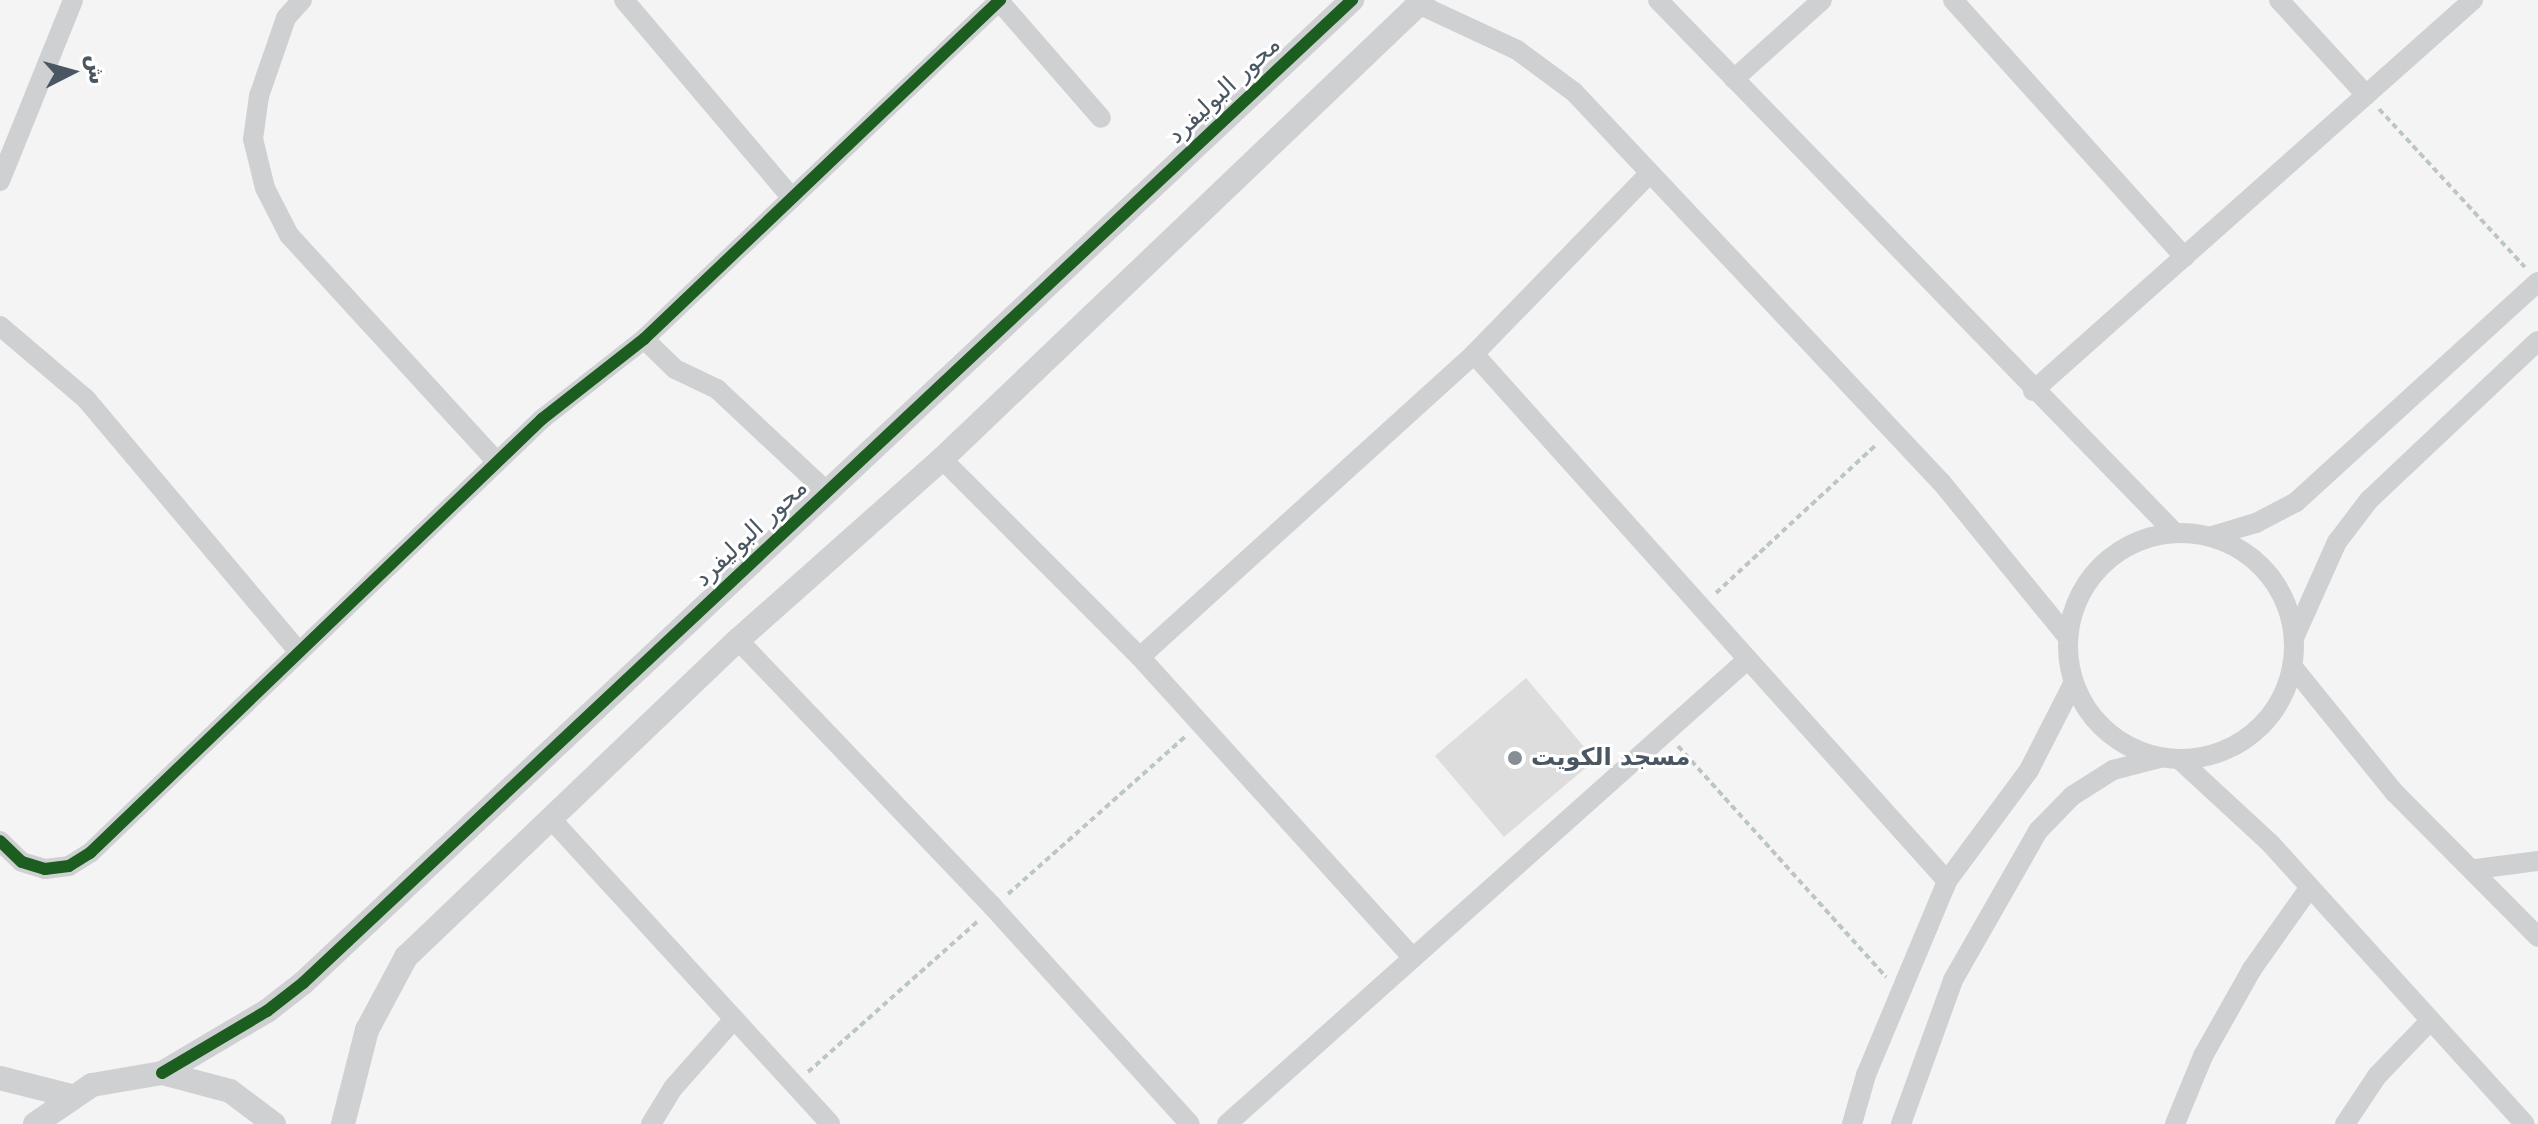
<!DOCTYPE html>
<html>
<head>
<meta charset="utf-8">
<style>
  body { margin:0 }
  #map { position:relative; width:2538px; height:1124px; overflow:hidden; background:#f4f4f4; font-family:"DejaVu Sans","Noto Sans Arabic",sans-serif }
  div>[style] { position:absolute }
  .building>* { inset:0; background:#ddddde }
  .path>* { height:4px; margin-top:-2px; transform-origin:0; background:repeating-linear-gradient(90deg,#bcc7c4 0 6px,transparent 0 10px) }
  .minor>* { height:20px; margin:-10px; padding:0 10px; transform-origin:10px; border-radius:10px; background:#ced0d2 }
  .minor>.ring { margin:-10px; padding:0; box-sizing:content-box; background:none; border:20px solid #ced0d2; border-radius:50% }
  .tertiary>* { height:24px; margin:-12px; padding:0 12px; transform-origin:12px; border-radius:12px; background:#ced0d2 }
  .cycleway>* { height:12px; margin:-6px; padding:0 6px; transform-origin:6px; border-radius:6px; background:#1b5e20 }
  .dots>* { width:22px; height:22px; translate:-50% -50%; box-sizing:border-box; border:4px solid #fff; border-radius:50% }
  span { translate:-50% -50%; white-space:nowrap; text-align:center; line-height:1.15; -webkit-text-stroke:6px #fff; paint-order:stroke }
  .street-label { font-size:24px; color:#4a5661 }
  .poi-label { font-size:24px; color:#4a5661; font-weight:700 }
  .left { translate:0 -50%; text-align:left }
  .north { position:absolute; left:32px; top:32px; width:80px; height:80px; -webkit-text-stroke:6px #fff; paint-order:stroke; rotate:84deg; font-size:22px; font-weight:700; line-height:32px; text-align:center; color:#4a5661 }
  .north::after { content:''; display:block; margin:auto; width:28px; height:36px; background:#4a5661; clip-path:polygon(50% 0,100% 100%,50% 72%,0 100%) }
</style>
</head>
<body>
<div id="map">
  <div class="building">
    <div style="clip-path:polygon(1526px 678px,1595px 760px,1504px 837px,1435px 756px)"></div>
  </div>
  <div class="path">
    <div style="left:2379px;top:109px;width:215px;rotate:47.3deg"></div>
    <div style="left:1716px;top:593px;width:219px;rotate:-42.8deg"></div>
    <div style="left:1678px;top:746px;width:311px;rotate:48deg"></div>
    <div style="left:1008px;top:894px;width:239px;rotate:-41.6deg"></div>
    <div style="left:808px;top:1072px;width:227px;rotate:-41.6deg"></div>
  </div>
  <div class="minor">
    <div style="left:302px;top:0;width:24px;rotate:132deg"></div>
    <div style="left:286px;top:18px;width:83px;rotate:109.1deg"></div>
    <div style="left:259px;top:96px;width:43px;rotate:97.9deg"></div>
    <div style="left:253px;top:139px;width:50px;rotate:76.2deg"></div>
    <div style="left:265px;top:188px;width:53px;rotate:62.9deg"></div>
    <div style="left:289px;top:235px;width:308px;rotate:47.5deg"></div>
    <div style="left:624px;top:0;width:260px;rotate:49.7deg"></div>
    <div style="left:1658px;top:0;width:741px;rotate:45.87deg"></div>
    <div style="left:1953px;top:0;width:346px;rotate:48deg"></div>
    <div style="left:2279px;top:0;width:129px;rotate:47.5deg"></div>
    <div style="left:999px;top:1px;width:155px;rotate:48.9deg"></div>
    <div style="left:1418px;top:4px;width:109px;rotate:24.9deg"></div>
    <div style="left:1517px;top:50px;width:71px;rotate:36.4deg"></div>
    <div style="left:1574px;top:92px;width:537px;rotate:46.74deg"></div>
    <div style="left:1942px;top:483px;width:198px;rotate:50.8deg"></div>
    <div style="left:1734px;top:79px;width:118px;rotate:-41.9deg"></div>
    <div style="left:0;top:181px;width:195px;rotate:-68deg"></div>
    <div style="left:0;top:326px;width:113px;rotate:40.3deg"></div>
    <div style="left:86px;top:399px;width:331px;rotate:49.9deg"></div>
    <div style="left:644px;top:339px;width:43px;rotate:44.1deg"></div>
    <div style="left:675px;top:369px;width:47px;rotate:25.5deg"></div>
    <div style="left:717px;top:389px;width:151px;rotate:43.1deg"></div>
    <div style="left:1474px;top:354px;width:708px;rotate:48.09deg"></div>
    <div style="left:2033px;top:391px;width:589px;rotate:-41.63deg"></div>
    <div style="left:942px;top:459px;width:280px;rotate:45deg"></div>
    <div style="left:1140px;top:657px;width:406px;rotate:47.8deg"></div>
    <div class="ring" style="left:2068px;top:533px;width:206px;height:206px"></div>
    <div style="left:2212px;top:536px;width:46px;rotate:-16.5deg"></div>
    <div style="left:2256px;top:523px;width:45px;rotate:-27.7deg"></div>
    <div style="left:2296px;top:502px;width:327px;rotate:-42.3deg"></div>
    <div style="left:2294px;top:638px;width:105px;rotate:-65.9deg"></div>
    <div style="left:2337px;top:542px;width:53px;rotate:-52.7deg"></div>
    <div style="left:2369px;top:500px;width:232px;rotate:-43.3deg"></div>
    <div style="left:738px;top:640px;width:369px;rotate:46.3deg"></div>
    <div style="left:993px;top:907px;width:293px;rotate:47.8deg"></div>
    <div style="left:1140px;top:657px;width:451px;rotate:-42.2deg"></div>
    <div style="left:1474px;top:354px;width:251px;rotate:-45.8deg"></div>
    <div style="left:2292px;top:666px;width:164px;rotate:51deg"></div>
    <div style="left:2395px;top:793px;width:203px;rotate:45.2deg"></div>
    <div style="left:2180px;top:760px;width:122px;rotate:42.7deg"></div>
    <div style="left:2270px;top:843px;width:379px;rotate:47.8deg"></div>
    <div style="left:551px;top:819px;width:413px;rotate:47.5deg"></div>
    <div style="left:0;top:841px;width:30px;rotate:44deg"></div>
    <div style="left:22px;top:862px;width:24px;rotate:17deg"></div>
    <div style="left:45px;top:869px;width:24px;rotate:-7deg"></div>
    <div style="left:69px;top:866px;width:25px;rotate:-32deg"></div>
    <div style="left:90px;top:853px;width:627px;rotate:-43.84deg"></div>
    <div style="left:542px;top:419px;width:130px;rotate:-38.1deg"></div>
    <div style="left:644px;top:339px;width:492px;rotate:-43.6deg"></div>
    <div style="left:2476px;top:869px;width:63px;rotate:-7.4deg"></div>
    <div style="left:651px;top:1124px;width:42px;rotate:-58.6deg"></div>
    <div style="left:673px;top:1088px;width:92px;rotate:-48.5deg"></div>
    <div style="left:1227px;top:1124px;width:698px;rotate:-41.75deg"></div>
    <div style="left:1852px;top:1124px;width:51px;rotate:-74.1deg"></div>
    <div style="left:1866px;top:1075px;width:210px;rotate:-67.3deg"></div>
    <div style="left:1947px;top:881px;width:138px;rotate:-53.5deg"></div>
    <div style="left:2029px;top:770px;width:97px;rotate:-62.9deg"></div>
    <div style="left:1901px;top:1124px;width:153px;rotate:-70.1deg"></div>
    <div style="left:1953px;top:980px;width:172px;rotate:-60.3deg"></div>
    <div style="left:2038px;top:831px;width:49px;rotate:-45.8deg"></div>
    <div style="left:2072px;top:796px;width:49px;rotate:-32.4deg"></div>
    <div style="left:2113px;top:770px;width:49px;rotate:-14.3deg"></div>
    <div style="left:2175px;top:1124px;width:74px;rotate:-67.6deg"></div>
    <div style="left:2203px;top:1056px;width:100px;rotate:-60.6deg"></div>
    <div style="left:2252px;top:969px;width:100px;rotate:-54.7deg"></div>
    <div style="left:2345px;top:1124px;width:58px;rotate:-56.3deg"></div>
    <div style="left:2377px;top:1076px;width:76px;rotate:-46.1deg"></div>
  </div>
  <div class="tertiary">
    <div style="left:162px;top:1073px;width:122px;rotate:-30.6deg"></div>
    <div style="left:267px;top:1011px;width:46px;rotate:-37.9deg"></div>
    <div style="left:303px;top:983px;width:1438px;rotate:-43.14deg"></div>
    <div style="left:0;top:1078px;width:73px;rotate:14.2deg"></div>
    <div style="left:35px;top:1124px;width:69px;rotate:-34.4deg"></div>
    <div style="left:92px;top:1085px;width:71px;rotate:-9.7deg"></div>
    <div style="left:162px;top:1073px;width:70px;rotate:14.8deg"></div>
    <div style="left:230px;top:1091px;width:55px;rotate:36.9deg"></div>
    <div style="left:343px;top:1124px;width:97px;rotate:-75.7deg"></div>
    <div style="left:367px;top:1030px;width:83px;rotate:-61.9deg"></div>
    <div style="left:406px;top:957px;width:459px;rotate:-43.7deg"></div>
    <div style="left:738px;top:640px;width:273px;rotate:-41.6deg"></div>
    <div style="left:942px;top:459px;width:665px;rotate:-43.66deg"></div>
  </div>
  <div class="cycleway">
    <div style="left:0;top:841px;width:30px;rotate:44deg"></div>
    <div style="left:22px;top:862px;width:24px;rotate:17deg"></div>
    <div style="left:45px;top:869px;width:24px;rotate:-7deg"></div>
    <div style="left:69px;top:866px;width:25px;rotate:-32deg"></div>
    <div style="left:90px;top:853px;width:627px;rotate:-43.84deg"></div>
    <div style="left:542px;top:419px;width:130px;rotate:-38.1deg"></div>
    <div style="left:644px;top:339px;width:492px;rotate:-43.6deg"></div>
    <div style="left:162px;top:1073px;width:122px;rotate:-30.6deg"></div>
    <div style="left:267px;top:1011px;width:46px;rotate:-37.9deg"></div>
    <div style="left:303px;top:983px;width:1438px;rotate:-43.14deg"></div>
  </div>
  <div class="dots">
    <div style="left:1515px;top:758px;background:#868d94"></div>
  </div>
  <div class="street-label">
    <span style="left:1224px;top:90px;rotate:-43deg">محور البوليفرد</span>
    <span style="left:751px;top:533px;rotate:-43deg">محور البوليفرد</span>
  </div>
  <div class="poi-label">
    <span class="left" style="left:1531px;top:758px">مسجد الكويت</span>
  </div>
  <div class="north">ش</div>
</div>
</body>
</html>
